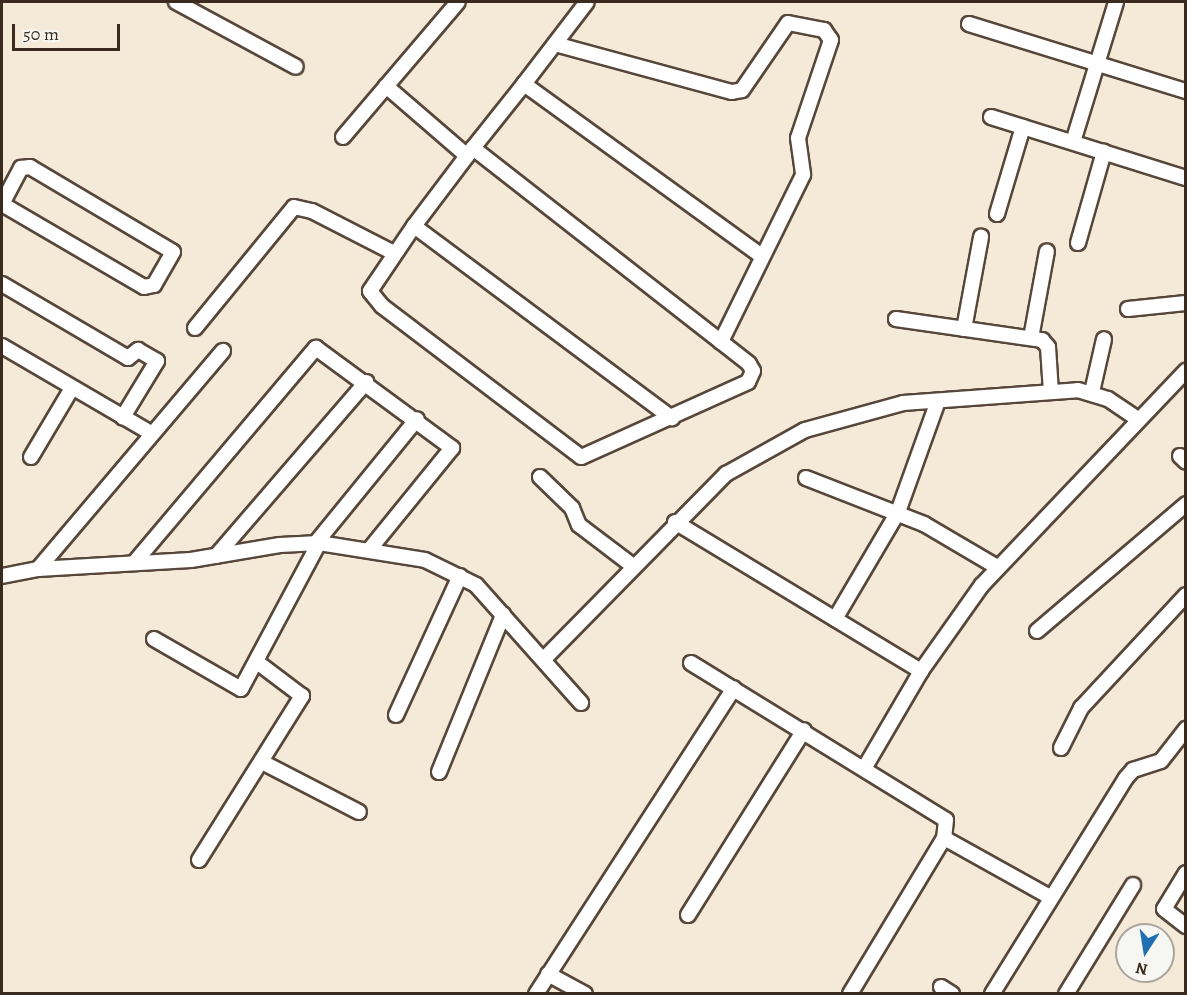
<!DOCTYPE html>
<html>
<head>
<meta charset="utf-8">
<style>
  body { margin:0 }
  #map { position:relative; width:1187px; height:995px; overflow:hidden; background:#f5e9d8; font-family:Alegreya,serif }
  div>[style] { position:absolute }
  .roads { filter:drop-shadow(2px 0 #57473a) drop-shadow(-2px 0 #57473a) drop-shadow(0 2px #57473a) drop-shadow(0 -2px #57473a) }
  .street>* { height:14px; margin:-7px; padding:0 7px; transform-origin:7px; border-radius:7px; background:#fff }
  span { translate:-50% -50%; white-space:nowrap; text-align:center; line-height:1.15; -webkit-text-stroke:6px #f6f6f2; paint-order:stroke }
  .frame { position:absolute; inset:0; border:3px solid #3b2a1e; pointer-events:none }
  .north { position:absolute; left:1115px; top:923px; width:60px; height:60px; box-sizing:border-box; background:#f6f6f2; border:2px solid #aba49d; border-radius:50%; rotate:192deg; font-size:16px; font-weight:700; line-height:24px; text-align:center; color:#3b2a1e }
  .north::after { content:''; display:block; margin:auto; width:21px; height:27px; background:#1f6fb2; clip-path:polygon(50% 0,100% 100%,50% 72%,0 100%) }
  .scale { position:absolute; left:12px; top:24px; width:108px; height:27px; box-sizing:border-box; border:3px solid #3b2a1e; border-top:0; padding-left:8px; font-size:18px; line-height:21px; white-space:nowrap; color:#3b2a1e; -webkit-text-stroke:4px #f6f6f2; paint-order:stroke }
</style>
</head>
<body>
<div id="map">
  <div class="roads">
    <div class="street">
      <div style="left:176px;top:2px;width:136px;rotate:28.4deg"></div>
      <div style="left:969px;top:24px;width:227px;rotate:17.2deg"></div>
      <div style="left:555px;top:44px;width:183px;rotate:15.2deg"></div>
      <div style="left:732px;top:92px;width:10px;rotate:-11deg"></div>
      <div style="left:742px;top:90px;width:81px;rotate:-55.5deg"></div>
      <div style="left:788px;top:23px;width:37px;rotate:11deg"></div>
      <div style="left:824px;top:30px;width:12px;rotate:55deg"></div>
      <div style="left:831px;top:40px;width:103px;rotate:108.6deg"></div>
      <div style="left:798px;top:138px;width:37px;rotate:82deg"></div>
      <div style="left:803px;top:175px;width:186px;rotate:116.2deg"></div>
      <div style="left:524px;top:84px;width:291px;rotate:35.9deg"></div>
      <div style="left:386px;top:86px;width:107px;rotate:40.8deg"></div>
      <div style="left:991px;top:117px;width:204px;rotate:17.4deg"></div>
      <div style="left:343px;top:137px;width:177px;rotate:-49.6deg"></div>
      <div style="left:1073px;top:142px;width:146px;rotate:-72.9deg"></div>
      <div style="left:473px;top:148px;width:350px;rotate:38deg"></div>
      <div style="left:749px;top:364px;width:8px;rotate:60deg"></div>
      <div style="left:753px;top:371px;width:12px;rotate:114deg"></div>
      <div style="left:748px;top:382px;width:183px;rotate:155.8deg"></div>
      <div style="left:581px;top:457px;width:250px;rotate:-142.8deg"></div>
      <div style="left:382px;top:306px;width:19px;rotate:-129deg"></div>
      <div style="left:370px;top:291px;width:78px;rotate:-55.9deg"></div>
      <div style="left:414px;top:226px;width:98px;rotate:-52.9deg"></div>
      <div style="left:473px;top:148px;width:82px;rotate:-51.4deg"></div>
      <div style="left:524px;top:84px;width:103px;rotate:-52.5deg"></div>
      <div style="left:30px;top:167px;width:166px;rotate:30.7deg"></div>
      <div style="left:173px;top:252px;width:38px;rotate:120deg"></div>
      <div style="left:154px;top:285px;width:10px;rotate:169deg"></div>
      <div style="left:144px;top:287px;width:164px;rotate:-149.7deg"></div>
      <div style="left:2px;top:204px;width:41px;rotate:-62.2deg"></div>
      <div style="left:21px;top:168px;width:9px;rotate:-6deg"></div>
      <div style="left:997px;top:214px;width:91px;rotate:-73.4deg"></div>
      <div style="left:414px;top:226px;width:322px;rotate:36.7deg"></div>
      <div style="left:1078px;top:243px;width:95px;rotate:-74.1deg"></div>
      <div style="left:2px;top:284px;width:146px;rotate:30.4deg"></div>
      <div style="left:128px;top:358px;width:13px;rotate:-39deg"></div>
      <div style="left:138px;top:350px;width:22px;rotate:30deg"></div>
      <div style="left:157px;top:361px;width:66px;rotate:121.3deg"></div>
      <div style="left:1128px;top:309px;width:58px;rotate:-5.9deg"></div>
      <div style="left:896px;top:319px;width:148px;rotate:8.2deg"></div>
      <div style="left:1042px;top:340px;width:9px;rotate:49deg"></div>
      <div style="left:1048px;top:347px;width:45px;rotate:86.2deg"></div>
      <div style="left:195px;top:328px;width:156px;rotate:-50.7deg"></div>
      <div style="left:294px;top:207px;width:18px;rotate:13deg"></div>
      <div style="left:312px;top:211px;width:92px;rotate:27.1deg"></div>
      <div style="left:964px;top:329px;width:94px;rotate:-79.5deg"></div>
      <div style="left:1031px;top:338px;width:88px;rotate:-79.6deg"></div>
      <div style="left:2px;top:346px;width:170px;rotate:30.3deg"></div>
      <div style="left:1092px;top:392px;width:54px;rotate:-77.2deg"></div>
      <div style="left:1180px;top:456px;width:8px;rotate:45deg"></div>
      <div style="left:31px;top:457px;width:80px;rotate:-59.3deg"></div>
      <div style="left:540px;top:477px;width:45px;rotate:44.1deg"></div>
      <div style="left:572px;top:508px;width:18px;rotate:68deg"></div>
      <div style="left:579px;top:525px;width:68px;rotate:37.2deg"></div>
      <div style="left:806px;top:478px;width:127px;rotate:21.3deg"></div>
      <div style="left:924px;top:524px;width:85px;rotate:30.5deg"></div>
      <div style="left:675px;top:522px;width:288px;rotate:31.2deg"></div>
      <div style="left:315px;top:544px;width:161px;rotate:-50.8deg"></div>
      <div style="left:216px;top:556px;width:230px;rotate:-49.2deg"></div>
      <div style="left:134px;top:563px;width:282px;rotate:-49.8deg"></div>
      <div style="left:316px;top:348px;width:169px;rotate:36.3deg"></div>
      <div style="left:452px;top:448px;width:130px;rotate:129.1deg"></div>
      <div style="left:38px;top:569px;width:286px;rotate:-49.7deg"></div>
      <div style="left:2px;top:576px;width:37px;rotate:-11deg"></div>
      <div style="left:38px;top:569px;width:153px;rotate:-3.4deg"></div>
      <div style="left:191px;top:560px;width:90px;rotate:-9.6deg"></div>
      <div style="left:280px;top:545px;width:39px;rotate:-3deg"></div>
      <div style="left:319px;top:543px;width:107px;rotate:9.1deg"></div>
      <div style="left:425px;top:560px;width:57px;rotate:26.1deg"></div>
      <div style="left:476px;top:585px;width:158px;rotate:48.3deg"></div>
      <div style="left:835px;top:619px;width:124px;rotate:-59.5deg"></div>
      <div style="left:898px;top:512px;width:118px;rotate:-70.2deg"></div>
      <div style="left:1037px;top:631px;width:196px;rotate:-40.4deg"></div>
      <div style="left:154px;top:639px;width:100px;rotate:29.9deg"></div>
      <div style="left:241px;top:689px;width:166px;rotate:-61.9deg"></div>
      <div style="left:544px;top:659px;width:260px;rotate:-45.5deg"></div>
      <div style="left:726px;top:474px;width:90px;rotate:-29.1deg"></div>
      <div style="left:805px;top:430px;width:102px;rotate:-15.4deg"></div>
      <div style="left:903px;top:403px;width:175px;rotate:-4.2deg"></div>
      <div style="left:1078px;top:390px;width:31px;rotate:17deg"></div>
      <div style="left:1108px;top:399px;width:36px;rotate:34deg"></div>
      <div style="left:691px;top:663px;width:299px;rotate:31.6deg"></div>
      <div style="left:946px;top:820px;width:18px;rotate:96deg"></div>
      <div style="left:944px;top:838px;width:182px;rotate:121.1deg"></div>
      <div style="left:396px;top:715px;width:153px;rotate:-65.3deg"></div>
      <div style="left:1061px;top:748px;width:45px;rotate:-63.4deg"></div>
      <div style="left:1081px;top:708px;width:154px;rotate:-47.1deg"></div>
      <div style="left:262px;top:762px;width:109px;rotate:27.3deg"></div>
      <div style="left:865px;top:767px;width:111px;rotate:-59.7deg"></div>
      <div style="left:921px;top:671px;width:105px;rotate:-54.7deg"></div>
      <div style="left:982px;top:585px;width:296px;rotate:-46.4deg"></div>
      <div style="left:439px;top:772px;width:170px;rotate:-67.8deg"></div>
      <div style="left:944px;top:838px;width:121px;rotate:29.1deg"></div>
      <div style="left:199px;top:860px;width:194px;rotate:-57.9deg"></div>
      <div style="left:302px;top:696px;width:56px;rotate:-142.9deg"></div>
      <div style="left:1186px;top:873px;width:42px;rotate:121.4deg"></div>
      <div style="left:1164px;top:909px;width:28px;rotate:38deg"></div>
      <div style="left:688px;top:915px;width:218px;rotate:-57.9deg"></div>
      <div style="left:548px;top:974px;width:42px;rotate:28.4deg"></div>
      <div style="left:941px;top:987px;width:13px;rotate:32deg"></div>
      <div style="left:536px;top:994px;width:364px;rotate:-57.1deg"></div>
      <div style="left:992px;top:994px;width:254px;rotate:-58.2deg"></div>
      <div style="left:1126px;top:778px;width:11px;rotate:-49deg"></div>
      <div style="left:1133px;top:770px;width:29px;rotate:-18deg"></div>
      <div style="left:1161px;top:761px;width:41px;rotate:-52deg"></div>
      <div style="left:1066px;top:994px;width:128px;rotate:-58.4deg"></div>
    </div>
  </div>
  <div class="frame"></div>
  <div class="north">N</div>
  <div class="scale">50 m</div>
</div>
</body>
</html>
